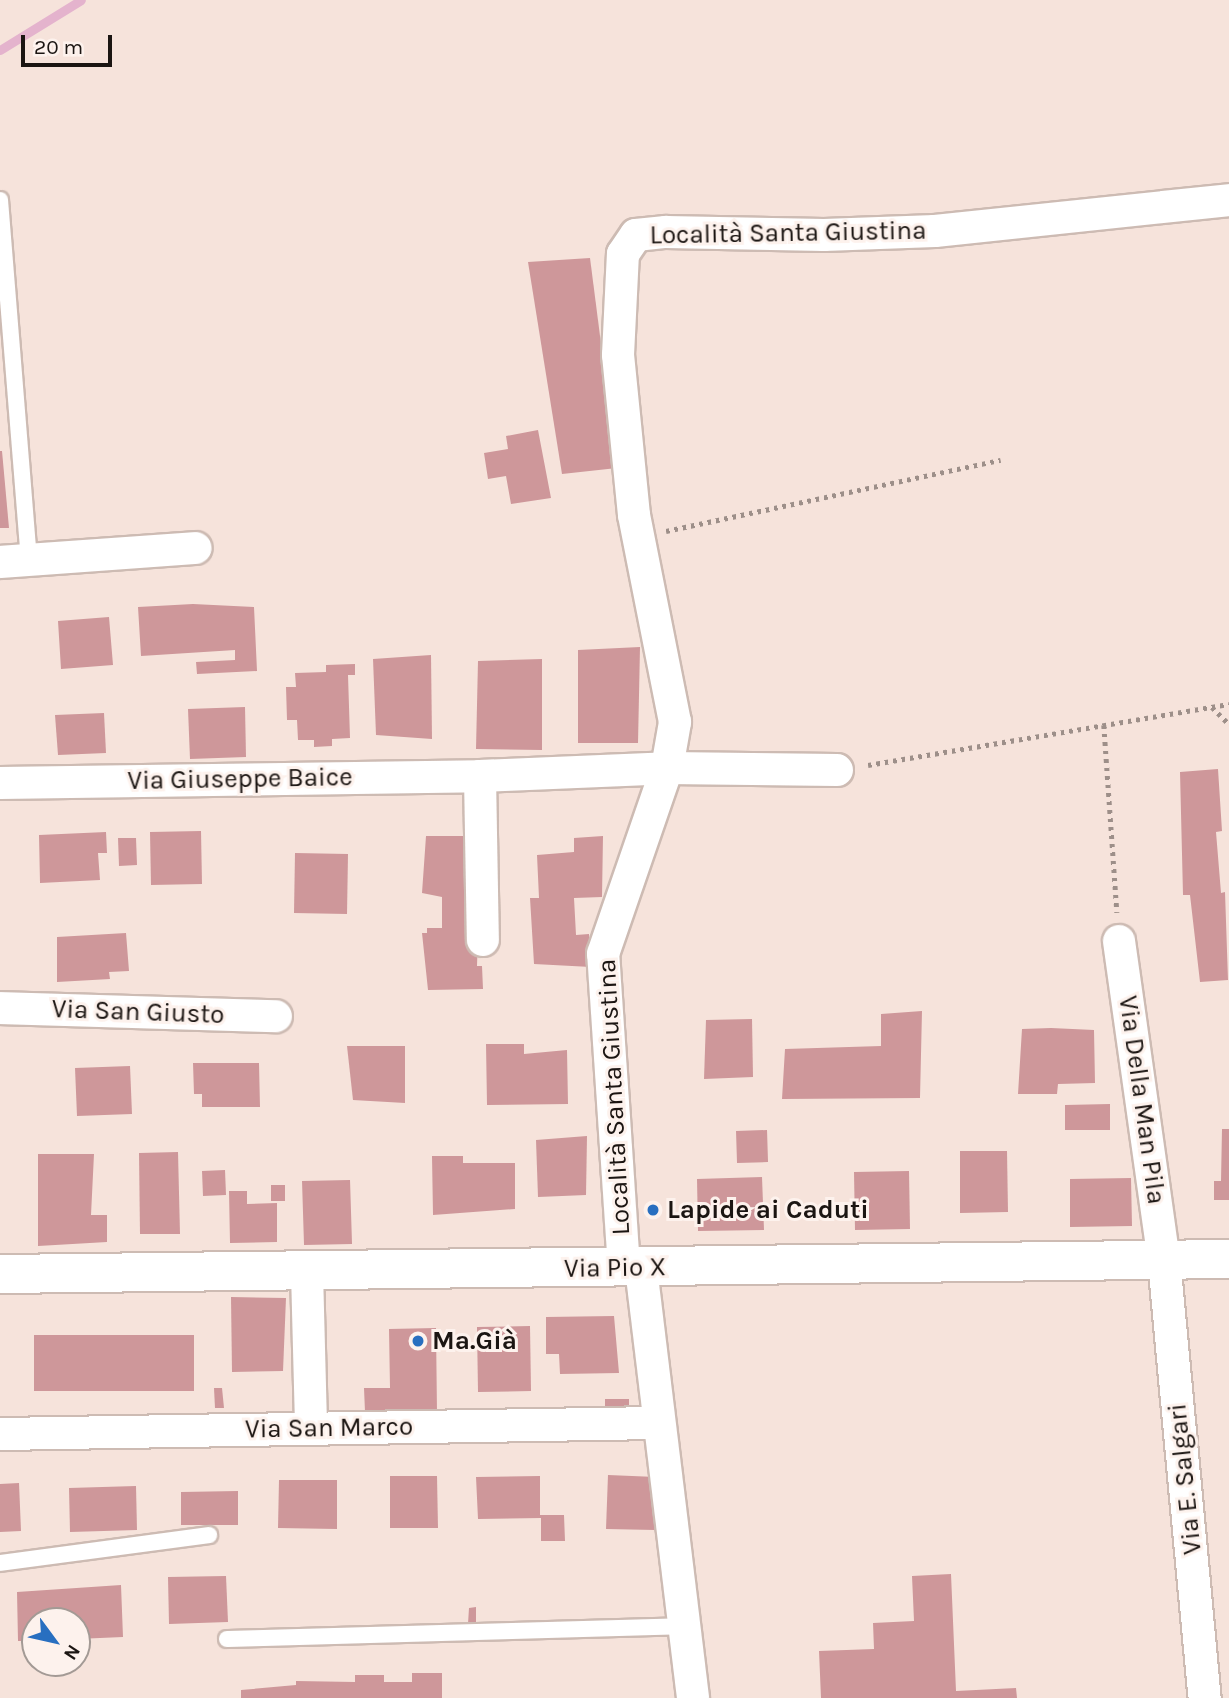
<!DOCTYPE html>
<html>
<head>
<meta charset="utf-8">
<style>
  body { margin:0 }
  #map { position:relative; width:1229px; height:1698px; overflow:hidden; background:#f6e3db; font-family:Karla,sans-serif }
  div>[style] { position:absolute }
  .stream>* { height:9px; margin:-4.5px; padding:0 4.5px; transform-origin:4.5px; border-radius:4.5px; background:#e4b3cd }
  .building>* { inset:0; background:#ce979a }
  .path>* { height:4.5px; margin-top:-2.25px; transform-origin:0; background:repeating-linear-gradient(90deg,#9d8f89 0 3.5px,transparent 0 8.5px) }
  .roads { filter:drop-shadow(2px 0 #cdbbb3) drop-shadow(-2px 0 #cdbbb3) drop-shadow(0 2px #cdbbb3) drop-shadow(0 -2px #cdbbb3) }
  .lane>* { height:16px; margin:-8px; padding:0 8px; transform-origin:8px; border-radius:8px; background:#fff }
  .street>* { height:32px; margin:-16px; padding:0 16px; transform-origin:16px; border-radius:16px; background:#fff }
  .secondary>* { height:38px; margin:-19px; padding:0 19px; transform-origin:19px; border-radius:19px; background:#fff }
  .dots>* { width:19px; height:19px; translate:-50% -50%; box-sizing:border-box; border:4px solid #fdf2ed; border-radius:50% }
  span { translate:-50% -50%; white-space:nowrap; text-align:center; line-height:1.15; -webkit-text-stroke:6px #fdf2ed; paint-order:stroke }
  .street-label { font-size:26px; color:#1b1512 }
  .poi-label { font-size:26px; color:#1b1512; font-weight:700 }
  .left { translate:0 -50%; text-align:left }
  .north { position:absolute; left:21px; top:1607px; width:70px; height:70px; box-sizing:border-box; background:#fdf2ed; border:2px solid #a39a95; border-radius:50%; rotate:123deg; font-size:19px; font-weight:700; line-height:28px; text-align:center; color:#1b1512 }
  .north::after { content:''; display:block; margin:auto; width:24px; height:32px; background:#286fc0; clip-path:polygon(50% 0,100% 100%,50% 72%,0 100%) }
  .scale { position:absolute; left:21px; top:35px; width:91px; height:32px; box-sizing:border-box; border:4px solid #1b1512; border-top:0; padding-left:9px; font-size:21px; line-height:24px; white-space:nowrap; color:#1b1512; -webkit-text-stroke:5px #fdf2ed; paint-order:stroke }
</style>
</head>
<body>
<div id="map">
  <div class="stream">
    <div style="left:0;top:50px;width:95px;rotate:-31.7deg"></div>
  </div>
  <div class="building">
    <div style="clip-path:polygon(590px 258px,617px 468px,562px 474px,528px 262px)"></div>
    <div style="clip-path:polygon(538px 430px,551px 498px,511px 504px,506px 476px,488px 479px,484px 453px,508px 449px,506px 436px)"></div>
    <div style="clip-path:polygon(0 451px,2px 451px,9px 528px,0 528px)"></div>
    <div style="clip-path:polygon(193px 604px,254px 607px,257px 671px,197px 674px,196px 662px,235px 660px,235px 650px,141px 656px,138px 607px)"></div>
    <div style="clip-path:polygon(109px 617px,113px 665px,61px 669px,58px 621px)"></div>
    <div style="clip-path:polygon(640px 647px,638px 743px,578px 743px,578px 650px)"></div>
    <div style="clip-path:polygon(431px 655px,432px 739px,376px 735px,373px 659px)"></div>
    <div style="clip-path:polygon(542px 659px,542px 750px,476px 749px,478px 661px)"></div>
    <div style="clip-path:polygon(355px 664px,355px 675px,348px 675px,350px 738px,332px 739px,332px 746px,314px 747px,314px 740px,298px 740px,297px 720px,287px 720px,286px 687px,296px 687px,295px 673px,326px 672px,326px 665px)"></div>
    <div style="clip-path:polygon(245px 707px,246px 757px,190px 759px,188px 709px)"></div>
    <div style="clip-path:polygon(104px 713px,106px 753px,58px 755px,55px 715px)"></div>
    <div style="clip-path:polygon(1218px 769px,1222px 831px,1216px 832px,1221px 893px,1225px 892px,1228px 980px,1200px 982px,1190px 895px,1183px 895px,1180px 772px)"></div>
    <div style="clip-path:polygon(201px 831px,202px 884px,151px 885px,150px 832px)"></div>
    <div style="clip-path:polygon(106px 832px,107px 853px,98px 853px,100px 880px,40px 883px,39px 835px)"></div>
    <div style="clip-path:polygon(426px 836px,481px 836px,477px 966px,482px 966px,483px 989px,428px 990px,422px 933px,427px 933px,427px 928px,442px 928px,442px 897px,422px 893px)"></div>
    <div style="clip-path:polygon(603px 836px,602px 897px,574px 898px,576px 935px,589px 934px,591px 967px,534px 964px,530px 898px,539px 898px,537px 855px,574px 852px,574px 838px)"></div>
    <div style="clip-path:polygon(118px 838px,136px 838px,137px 865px,119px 866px)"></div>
    <div style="clip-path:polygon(295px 853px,348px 854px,347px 914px,294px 913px)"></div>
    <div style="clip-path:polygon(126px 933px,129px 971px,109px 972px,110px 979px,57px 982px,57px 937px)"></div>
    <div style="clip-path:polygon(922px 1011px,920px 1098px,782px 1099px,785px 1049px,881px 1046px,881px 1014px)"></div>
    <div style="clip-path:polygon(752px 1019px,753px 1077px,704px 1079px,706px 1020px)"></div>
    <div style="clip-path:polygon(1051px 1028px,1094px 1030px,1095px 1083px,1058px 1084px,1057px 1094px,1018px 1094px,1022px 1029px)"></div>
    <div style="clip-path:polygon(486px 1044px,524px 1044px,524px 1054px,567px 1050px,568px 1104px,487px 1105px)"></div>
    <div style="clip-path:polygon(347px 1046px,405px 1046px,405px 1103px,353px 1100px)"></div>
    <div style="clip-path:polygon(193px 1063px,259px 1063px,260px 1107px,202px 1107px,202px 1094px,194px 1094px)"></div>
    <div style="clip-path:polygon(130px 1066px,132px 1114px,77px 1116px,75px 1068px)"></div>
    <div style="clip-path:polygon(1110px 1104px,1110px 1130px,1065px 1130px,1065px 1105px)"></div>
    <div style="clip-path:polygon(1222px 1129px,1229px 1129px,1229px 1200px,1214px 1200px,1214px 1181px,1221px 1181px)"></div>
    <div style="clip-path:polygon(767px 1130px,768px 1162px,737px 1163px,736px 1131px)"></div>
    <div style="clip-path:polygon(587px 1136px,586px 1195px,538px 1197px,536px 1140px)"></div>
    <div style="clip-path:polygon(960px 1151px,1007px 1151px,1008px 1212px,960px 1213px)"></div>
    <div style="clip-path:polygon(178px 1152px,180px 1234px,140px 1234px,139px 1153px)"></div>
    <div style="clip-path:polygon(38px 1154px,94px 1154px,91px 1215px,107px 1215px,107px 1242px,38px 1246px)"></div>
    <div style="clip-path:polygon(432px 1156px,463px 1156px,463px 1163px,515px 1163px,515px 1209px,433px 1215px)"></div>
    <div style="clip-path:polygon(225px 1170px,226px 1195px,203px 1196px,202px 1171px)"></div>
    <div style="clip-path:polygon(909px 1171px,910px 1229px,855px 1230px,854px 1172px)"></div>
    <div style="clip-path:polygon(762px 1177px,764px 1230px,698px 1231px,697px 1179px)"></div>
    <div style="clip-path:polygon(1131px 1178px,1132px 1226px,1070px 1227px,1070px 1179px)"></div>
    <div style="clip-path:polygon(350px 1180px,352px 1244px,304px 1245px,302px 1181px)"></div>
    <div style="clip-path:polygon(271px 1185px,285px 1185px,285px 1201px,271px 1201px)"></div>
    <div style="clip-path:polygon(229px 1191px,247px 1191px,247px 1204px,277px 1203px,277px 1242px,230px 1243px)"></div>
    <div style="clip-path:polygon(231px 1297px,286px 1298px,283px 1371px,232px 1372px)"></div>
    <div style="clip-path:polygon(614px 1316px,619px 1373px,560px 1374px,559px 1354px,546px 1354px,546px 1317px)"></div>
    <div style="clip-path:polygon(530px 1326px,531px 1391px,478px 1392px,477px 1327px)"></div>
    <div style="clip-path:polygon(436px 1328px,437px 1413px,365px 1412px,364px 1388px,390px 1388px,389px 1329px)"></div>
    <div style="clip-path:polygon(34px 1335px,194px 1335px,194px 1391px,34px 1391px)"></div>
    <div style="clip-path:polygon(214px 1388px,222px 1388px,224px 1408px,215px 1408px)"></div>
    <div style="clip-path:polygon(605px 1399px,629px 1399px,629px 1410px,605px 1411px)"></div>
    <div style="clip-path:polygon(608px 1475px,656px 1477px,655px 1530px,606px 1529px)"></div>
    <div style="clip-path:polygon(390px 1476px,437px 1476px,438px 1528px,390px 1528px)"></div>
    <div style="clip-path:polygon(540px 1476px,540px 1515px,564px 1515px,565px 1541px,541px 1541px,541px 1518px,478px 1519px,476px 1477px)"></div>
    <div style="clip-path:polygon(279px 1480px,337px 1480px,337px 1529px,278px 1528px)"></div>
    <div style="clip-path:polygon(19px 1483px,21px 1531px,0 1532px,0 1484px)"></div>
    <div style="clip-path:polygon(136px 1486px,137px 1530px,70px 1532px,69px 1488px)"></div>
    <div style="clip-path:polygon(238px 1491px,238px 1525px,181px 1525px,181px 1492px)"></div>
    <div style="clip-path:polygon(951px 1574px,956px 1691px,1016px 1688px,1017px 1698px,821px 1698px,819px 1651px,874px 1649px,873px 1623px,914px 1621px,912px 1576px)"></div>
    <div style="clip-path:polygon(226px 1576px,228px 1622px,169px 1624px,168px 1577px)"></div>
    <div style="clip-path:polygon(121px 1585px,123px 1637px,77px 1639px,77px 1621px,35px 1621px,35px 1641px,18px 1641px,17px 1592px)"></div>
    <div style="clip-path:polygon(476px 1607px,476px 1624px,468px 1624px,469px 1608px)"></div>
    <div style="clip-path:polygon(412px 1673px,442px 1673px,442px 1698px,241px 1698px,241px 1690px,296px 1685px,296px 1681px,355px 1682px,355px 1675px,384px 1675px,384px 1682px,412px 1682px)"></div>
  </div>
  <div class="path">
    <div style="left:666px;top:531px;width:342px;rotate:-12deg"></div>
    <div style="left:1212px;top:707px;width:24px;rotate:45deg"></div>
    <div style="left:1104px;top:725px;width:188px;rotate:86deg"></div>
    <div style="left:868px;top:765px;width:366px;rotate:-9.6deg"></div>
  </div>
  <div class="roads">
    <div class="lane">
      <div style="left:0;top:200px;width:361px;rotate:85.4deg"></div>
      <div style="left:0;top:1563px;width:211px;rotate:-7.6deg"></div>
      <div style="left:227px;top:1639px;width:455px;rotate:-1.6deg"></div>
    </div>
    <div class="street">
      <div style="left:0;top:562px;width:196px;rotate:-4.1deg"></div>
      <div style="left:480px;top:776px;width:164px;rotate:89deg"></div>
      <div style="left:0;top:783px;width:480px;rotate:-0.8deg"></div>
      <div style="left:480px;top:776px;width:187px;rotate:-2.4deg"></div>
      <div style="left:667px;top:768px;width:170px;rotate:0.7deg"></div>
      <div style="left:1119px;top:941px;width:322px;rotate:82deg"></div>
      <div style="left:1164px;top:1260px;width:440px;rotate:84.7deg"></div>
      <div style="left:0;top:1008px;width:276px;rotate:1.7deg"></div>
      <div style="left:624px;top:1268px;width:315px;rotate:-93.8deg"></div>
      <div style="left:603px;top:954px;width:197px;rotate:-71deg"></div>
      <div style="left:667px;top:768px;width:47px;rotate:-80.1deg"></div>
      <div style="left:675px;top:722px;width:211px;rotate:-101.2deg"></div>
      <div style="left:634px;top:515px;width:161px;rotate:-95.7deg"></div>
      <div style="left:618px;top:355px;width:101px;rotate:-87.2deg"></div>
      <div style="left:623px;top:254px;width:23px;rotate:-56deg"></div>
      <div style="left:636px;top:235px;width:30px;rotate:-6deg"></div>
      <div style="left:666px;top:232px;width:158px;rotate:1.1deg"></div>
      <div style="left:824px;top:235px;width:111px;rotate:-2.1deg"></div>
      <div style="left:935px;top:231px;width:296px;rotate:-6deg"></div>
      <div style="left:641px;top:1268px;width:433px;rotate:83.1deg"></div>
      <div style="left:307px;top:1272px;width:155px;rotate:88.5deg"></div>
      <div style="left:0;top:1434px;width:659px;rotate:-0.96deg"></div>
    </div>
    <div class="secondary">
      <div style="left:0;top:1274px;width:1229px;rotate:-0.7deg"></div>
    </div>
  </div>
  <div class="dots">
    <div style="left:653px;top:1210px;background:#286fc0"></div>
    <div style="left:418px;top:1341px;background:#286fc0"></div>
  </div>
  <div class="street-label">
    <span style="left:788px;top:233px;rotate:-1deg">Località Santa Giustina</span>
    <span style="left:240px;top:779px;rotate:-1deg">Via Giuseppe Baice</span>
    <span style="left:138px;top:1012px;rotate:2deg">Via San Giusto</span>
    <span style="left:614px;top:1097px;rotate:-93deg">Località Santa Giustina</span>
    <span style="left:1142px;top:1100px;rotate:82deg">Via Della Man Pila</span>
    <span style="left:615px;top:1268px;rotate:-1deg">Via Pio X</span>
    <span style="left:329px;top:1428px;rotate:-1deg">Via San Marco</span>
    <span style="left:1185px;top:1479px;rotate:-96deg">Via E. Salgari</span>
  </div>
  <div class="poi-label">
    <span class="left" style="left:667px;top:1210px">Lapide ai Caduti</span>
    <span class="left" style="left:432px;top:1341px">Ma.Già</span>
  </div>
  <div class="north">N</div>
  <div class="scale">20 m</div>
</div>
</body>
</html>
